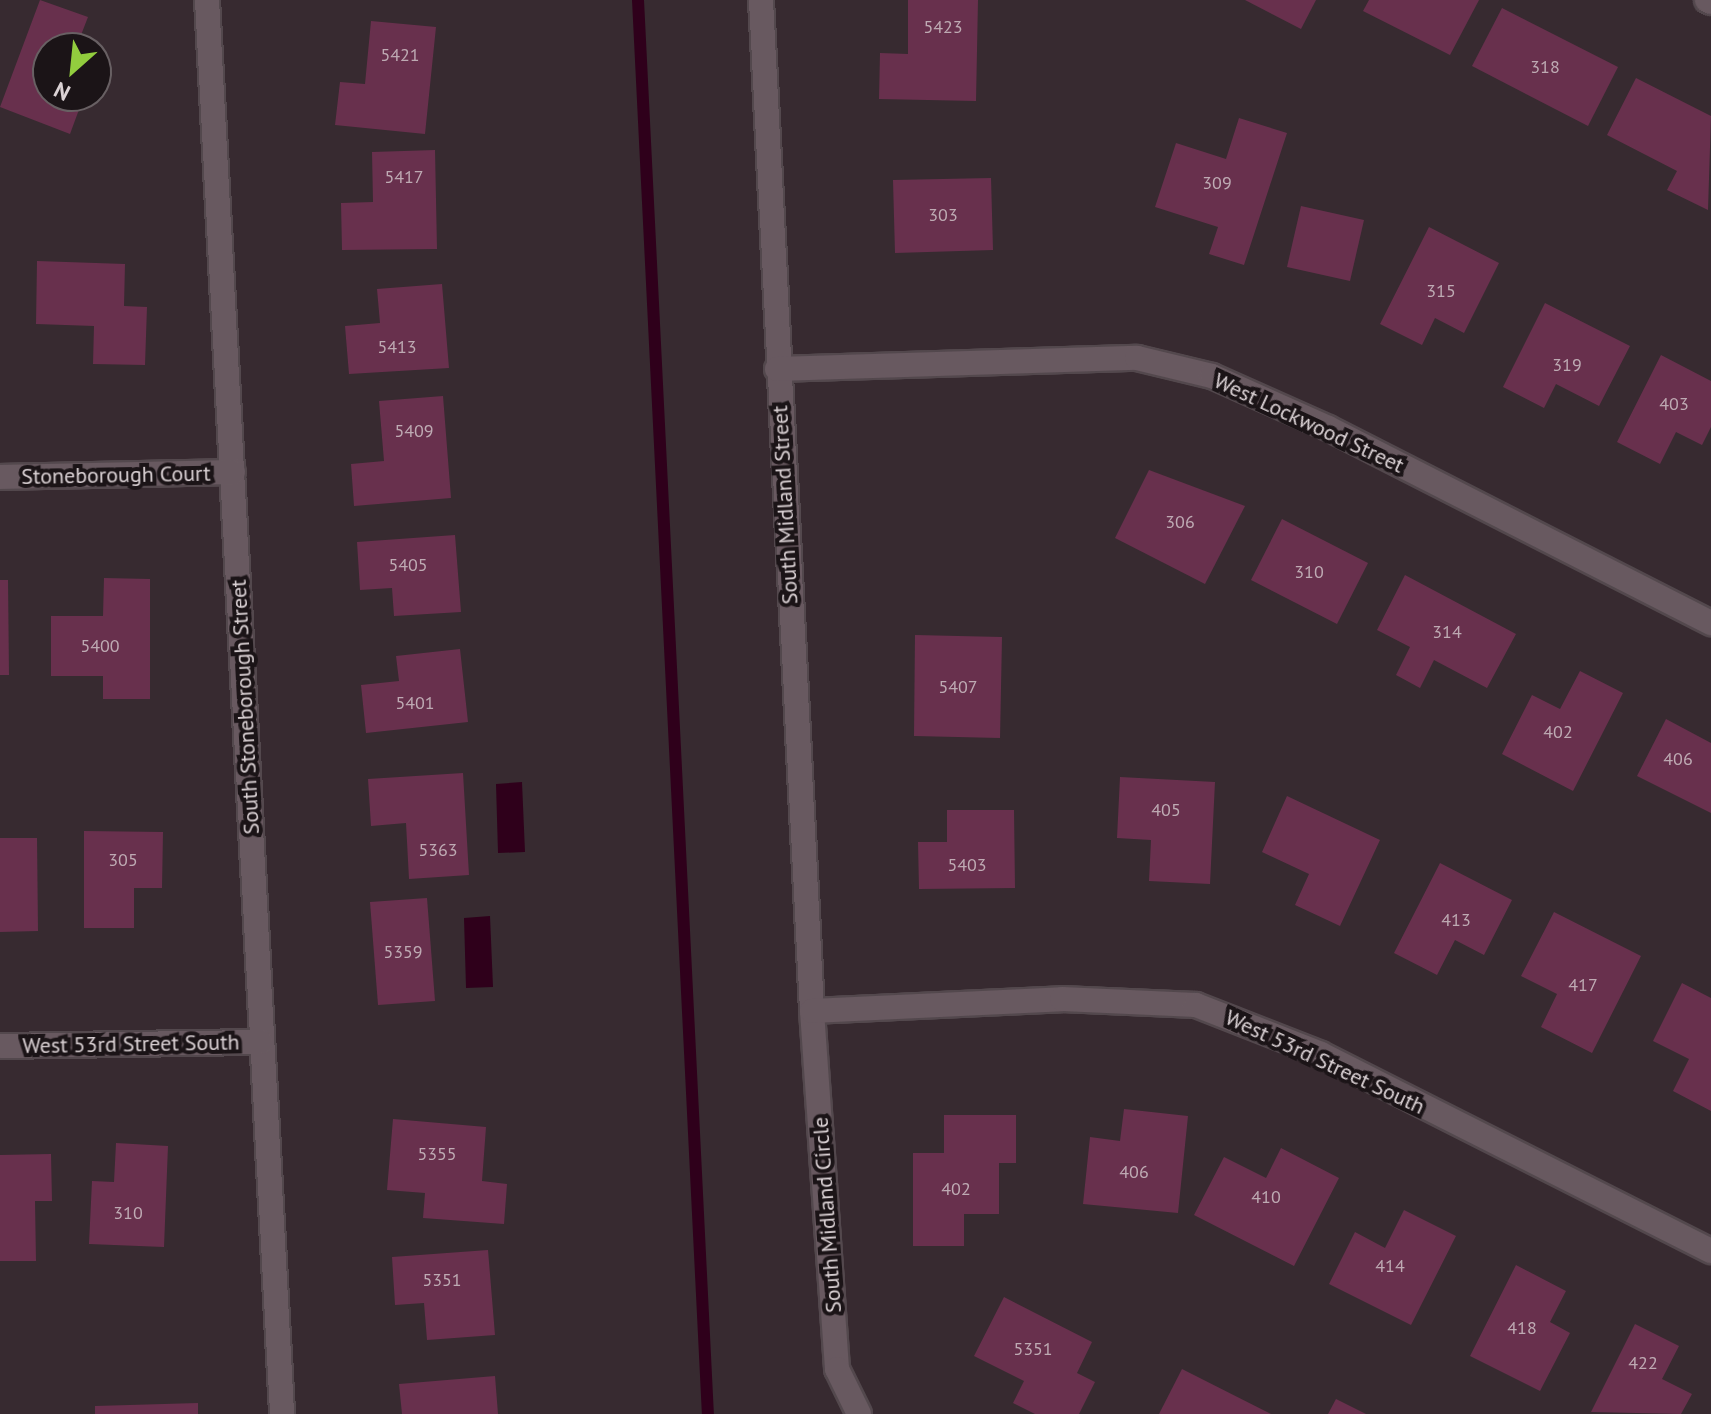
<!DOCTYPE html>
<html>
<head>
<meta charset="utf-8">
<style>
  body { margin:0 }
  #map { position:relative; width:1711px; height:1414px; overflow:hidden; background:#372a30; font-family:"PT Sans",sans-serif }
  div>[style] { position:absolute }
  .water>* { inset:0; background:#2f001b }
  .stream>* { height:12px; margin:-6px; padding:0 6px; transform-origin:6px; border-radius:6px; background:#2f001b }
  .building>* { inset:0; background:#68304d }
  .roads { filter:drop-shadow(2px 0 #53484d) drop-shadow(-2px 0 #53484d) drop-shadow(0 2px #53484d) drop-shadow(0 -2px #53484d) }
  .minor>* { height:24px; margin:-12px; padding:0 12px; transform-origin:12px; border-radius:12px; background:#685960 }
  span { translate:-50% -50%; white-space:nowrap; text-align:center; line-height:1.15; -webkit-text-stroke:8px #1b1417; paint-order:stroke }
  .number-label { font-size:18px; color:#beaab3 }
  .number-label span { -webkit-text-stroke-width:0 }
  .street-label { font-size:22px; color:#dbd2d5 }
  .north { position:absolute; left:32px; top:32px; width:80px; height:80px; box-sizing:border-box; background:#1b1417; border:2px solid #686063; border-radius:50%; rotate:207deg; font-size:22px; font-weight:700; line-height:32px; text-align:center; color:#dbd2d5 }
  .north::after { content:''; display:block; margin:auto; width:28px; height:36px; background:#92cd3e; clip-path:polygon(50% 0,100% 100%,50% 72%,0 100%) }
</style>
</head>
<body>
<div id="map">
  <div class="water">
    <div style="clip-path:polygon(522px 782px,525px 852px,498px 853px,496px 784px)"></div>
    <div style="clip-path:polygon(490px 916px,493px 987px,466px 988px,464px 918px)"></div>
  </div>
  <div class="stream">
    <div style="left:638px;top:0;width:1416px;rotate:87.17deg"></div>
  </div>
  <div class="building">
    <div style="clip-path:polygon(40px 0,88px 17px,76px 48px,48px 48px,48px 96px,84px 96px,70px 134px,0 107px)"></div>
    <div style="clip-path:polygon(908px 0,978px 0,976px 101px,879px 99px,880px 53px,908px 54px)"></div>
    <div style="clip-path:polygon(1245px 0,1316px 0,1301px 29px)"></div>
    <div style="clip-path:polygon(1369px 0,1479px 0,1450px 55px,1363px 11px)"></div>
    <div style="clip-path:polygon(1502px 8px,1618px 67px,1588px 126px,1472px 66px)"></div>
    <div style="clip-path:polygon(371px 21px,436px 27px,425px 134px,335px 125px,340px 82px,365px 84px)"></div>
    <div style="clip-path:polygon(1636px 78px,1711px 116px,1708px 210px,1667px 190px,1677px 171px,1607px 135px)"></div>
    <div style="clip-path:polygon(1239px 118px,1287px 133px,1244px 265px,1209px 254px,1218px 227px,1155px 207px,1176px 143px,1226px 159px)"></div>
    <div style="clip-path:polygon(435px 150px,437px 249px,342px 250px,341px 203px,373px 202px,372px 152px)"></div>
    <div style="clip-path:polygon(991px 178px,993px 250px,895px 253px,893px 180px)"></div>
    <div style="clip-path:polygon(1301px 206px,1364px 220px,1350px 281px,1287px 267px)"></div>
    <div style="clip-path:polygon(1429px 227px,1499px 263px,1464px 333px,1435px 318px,1422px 345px,1380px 324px)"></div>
    <div style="clip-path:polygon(37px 261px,125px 264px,124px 306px,147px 307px,145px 365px,93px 364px,94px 326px,36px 324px)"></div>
    <div style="clip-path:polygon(442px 284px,449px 368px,349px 374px,345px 326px,380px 323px,377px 289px)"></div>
    <div style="clip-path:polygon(1545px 303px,1630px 346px,1599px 406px,1556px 384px,1544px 408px,1503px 387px)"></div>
    <div style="clip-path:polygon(1661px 355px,1711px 381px,1711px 427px,1702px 445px,1676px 432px,1660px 464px,1617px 442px)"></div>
    <div style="clip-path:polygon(443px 396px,451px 498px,354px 506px,351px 464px,384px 461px,379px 401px)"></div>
    <div style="clip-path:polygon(1149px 470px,1245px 506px,1205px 584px,1115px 538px)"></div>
    <div style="clip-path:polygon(1282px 519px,1368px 563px,1337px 624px,1251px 580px)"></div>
    <div style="clip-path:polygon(455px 535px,461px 612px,394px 616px,392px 588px,360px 590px,357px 542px)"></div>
    <div style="clip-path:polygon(1405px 575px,1516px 634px,1487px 688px,1434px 660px,1420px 688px,1396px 675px,1410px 647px,1377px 630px)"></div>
    <div style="clip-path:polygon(104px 578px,150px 579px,150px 699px,103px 699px,103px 676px,51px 676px,51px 616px,103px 616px)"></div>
    <div style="clip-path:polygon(0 580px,8px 580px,9px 675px,0 675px)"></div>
    <div style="clip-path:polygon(915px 635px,1002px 637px,1000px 738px,914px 736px)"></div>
    <div style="clip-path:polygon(460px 649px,468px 722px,366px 733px,361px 685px,399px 681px,396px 656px)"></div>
    <div style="clip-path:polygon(1580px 671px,1623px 693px,1573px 791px,1502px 754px,1532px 695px,1560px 709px)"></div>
    <div style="clip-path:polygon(1666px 719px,1711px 743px,1711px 813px,1637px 776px)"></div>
    <div style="clip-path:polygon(463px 773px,469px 875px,409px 879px,406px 823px,371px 826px,368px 779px)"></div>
    <div style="clip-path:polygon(1120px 777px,1215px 782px,1210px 884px,1149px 881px,1151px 840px,1117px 838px)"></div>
    <div style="clip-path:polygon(1287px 796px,1380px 840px,1340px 926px,1295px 905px,1309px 874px,1262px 852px)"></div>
    <div style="clip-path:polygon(947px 810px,1014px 810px,1015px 888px,919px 889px,918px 842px,947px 842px)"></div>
    <div style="clip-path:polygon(84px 831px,163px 832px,162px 888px,134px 888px,134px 928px,84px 928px)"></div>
    <div style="clip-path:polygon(0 838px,37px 838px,38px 931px,0 932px)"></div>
    <div style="clip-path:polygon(1440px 863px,1512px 900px,1484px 955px,1455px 940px,1437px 975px,1394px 953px)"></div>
    <div style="clip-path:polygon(427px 898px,435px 1001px,378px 1005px,370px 902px)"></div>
    <div style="clip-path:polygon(1554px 912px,1641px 956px,1592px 1053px,1541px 1027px,1557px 994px,1521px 976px)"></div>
    <div style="clip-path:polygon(1682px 983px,1711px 998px,1711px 1111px,1673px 1091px,1689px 1059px,1653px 1041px)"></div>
    <div style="clip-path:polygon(1124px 1109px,1188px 1116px,1178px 1213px,1083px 1204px,1090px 1137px,1120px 1141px)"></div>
    <div style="clip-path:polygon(944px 1115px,1016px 1115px,1016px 1163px,999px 1163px,999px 1214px,964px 1214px,964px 1246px,913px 1246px,913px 1153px,944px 1153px)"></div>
    <div style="clip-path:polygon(393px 1119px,486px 1127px,482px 1181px,507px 1184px,504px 1224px,423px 1218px,425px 1193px,387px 1190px)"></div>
    <div style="clip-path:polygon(116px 1143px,168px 1146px,164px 1247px,89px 1244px,92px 1181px,114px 1182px)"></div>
    <div style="clip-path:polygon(1281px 1148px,1339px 1178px,1294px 1266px,1194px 1215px,1224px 1157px,1266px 1178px)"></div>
    <div style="clip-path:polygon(51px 1154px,52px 1201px,35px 1201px,36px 1261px,0 1261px,0 1155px)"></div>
    <div style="clip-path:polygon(1404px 1210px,1456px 1236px,1411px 1325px,1329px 1284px,1355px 1232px,1385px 1248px)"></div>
    <div style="clip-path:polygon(488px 1250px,495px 1335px,427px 1340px,424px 1303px,395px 1305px,392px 1257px)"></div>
    <div style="clip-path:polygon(1516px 1265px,1566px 1291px,1550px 1322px,1570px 1333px,1540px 1391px,1470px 1356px)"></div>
    <div style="clip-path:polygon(1004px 1297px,1092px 1342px,1077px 1373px,1095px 1382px,1079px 1414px,1035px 1414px,1013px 1403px,1024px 1381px,974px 1356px)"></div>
    <div style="clip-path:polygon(1635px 1324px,1679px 1346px,1662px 1379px,1692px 1394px,1681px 1414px,1591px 1412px)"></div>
    <div style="clip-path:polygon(1182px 1369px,1271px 1414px,1159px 1414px)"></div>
    <div style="clip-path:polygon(495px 1376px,498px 1414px,402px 1414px,399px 1384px)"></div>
    <div style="clip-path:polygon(1336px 1399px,1366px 1414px,1328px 1414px)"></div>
    <div style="clip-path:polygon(198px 1403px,198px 1414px,95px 1414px,95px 1406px)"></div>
  </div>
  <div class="roads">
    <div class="minor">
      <div style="left:207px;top:0;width:1416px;rotate:86.96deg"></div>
      <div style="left:761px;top:0;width:1012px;rotate:87.11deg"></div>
      <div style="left:812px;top:1011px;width:359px;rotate:86deg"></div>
      <div style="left:837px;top:1369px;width:50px;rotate:63.9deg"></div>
      <div style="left:1707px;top:0;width:4px;rotate:27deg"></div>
      <div style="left:777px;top:369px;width:360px;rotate:-1.8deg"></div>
      <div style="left:1137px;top:358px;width:77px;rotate:13.5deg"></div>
      <div style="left:1212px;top:376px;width:127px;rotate:24.1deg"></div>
      <div style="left:1328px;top:428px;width:430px;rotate:27deg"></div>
      <div style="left:0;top:477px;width:233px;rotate:-1.2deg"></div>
      <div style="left:812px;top:1011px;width:250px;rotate:-2.7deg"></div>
      <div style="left:1062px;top:999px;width:134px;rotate:2.6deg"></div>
      <div style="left:1196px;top:1005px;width:134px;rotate:21.4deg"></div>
      <div style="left:1321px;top:1054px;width:437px;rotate:26.8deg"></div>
      <div style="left:0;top:1046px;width:261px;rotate:-0.9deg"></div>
    </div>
  </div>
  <div class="number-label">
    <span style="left:943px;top:27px">5423</span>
    <span style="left:400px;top:55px">5421</span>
    <span style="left:1545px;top:67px">318</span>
    <span style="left:404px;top:177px">5417</span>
    <span style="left:1217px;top:183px">309</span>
    <span style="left:943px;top:215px">303</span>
    <span style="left:1441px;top:291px">315</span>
    <span style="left:397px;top:347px">5413</span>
    <span style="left:1567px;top:365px">319</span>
    <span style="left:1674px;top:404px">403</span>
    <span style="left:414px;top:431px">5409</span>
    <span style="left:1180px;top:522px">306</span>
    <span style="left:408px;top:565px">5405</span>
    <span style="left:1309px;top:572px">310</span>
    <span style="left:1447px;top:632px">314</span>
    <span style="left:100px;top:646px">5400</span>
    <span style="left:958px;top:687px">5407</span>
    <span style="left:415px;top:703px">5401</span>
    <span style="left:1558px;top:732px">402</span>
    <span style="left:1678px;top:759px">406</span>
    <span style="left:1166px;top:810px">405</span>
    <span style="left:438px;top:850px">5363</span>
    <span style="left:123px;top:860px">305</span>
    <span style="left:967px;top:865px">5403</span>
    <span style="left:1456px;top:920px">413</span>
    <span style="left:403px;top:952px">5359</span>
    <span style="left:1583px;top:985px">417</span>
    <span style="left:437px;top:1154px">5355</span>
    <span style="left:1134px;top:1172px">406</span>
    <span style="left:956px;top:1189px">402</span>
    <span style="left:1266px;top:1197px">410</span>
    <span style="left:128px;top:1213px">310</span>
    <span style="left:1390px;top:1266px">414</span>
    <span style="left:442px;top:1280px">5351</span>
    <span style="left:1522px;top:1328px">418</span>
    <span style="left:1033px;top:1349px">5351</span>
    <span style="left:1643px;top:1363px">422</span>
  </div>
  <div class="street-label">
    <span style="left:1309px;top:423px;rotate:25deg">West Lockwood Street</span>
    <span style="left:116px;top:475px;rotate:-1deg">Stoneborough Court</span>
    <span style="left:785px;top:505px;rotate:-93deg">South Midland Street</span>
    <span style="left:245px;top:707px;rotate:-93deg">South Stoneborough Street</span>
    <span style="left:131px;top:1044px;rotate:-1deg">West 53rd Street South</span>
    <span style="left:1325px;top:1062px;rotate:25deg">West 53rd Street South</span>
    <span style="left:827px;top:1215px;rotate:-94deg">South Midland Circle</span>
  </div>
  <div class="north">N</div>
</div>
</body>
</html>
